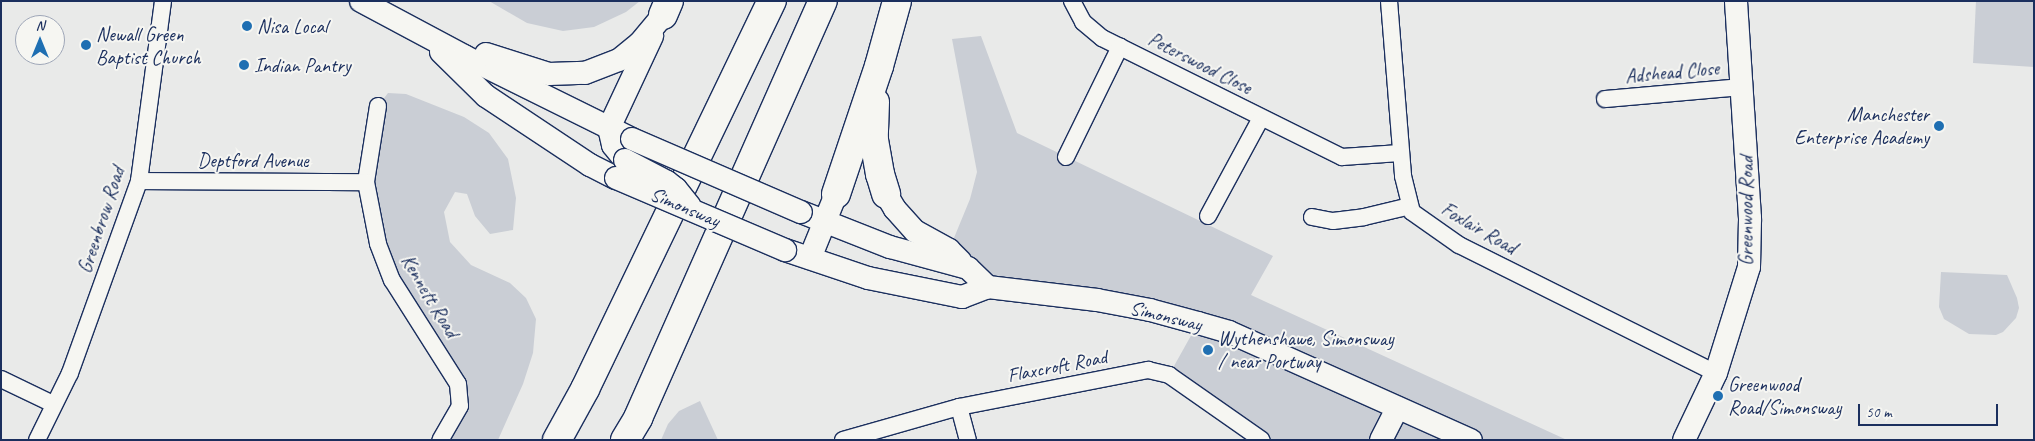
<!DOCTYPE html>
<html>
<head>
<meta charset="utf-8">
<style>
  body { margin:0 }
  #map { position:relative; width:2035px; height:441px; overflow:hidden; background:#e9eae9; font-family:Caveat,sans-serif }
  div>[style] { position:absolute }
  .green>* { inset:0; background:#caced5 }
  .roads { filter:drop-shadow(1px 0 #1b2f5e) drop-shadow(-1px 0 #1b2f5e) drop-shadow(0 1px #1b2f5e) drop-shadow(0 -1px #1b2f5e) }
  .street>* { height:16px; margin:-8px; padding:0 8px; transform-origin:8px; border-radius:8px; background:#f6f6f2 }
  .secondary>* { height:22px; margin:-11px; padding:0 11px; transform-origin:11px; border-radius:11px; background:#f6f6f2 }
  .highway>* { height:28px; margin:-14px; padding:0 14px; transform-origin:14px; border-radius:14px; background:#f6f6f2 }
  .bridges { filter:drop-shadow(1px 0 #1b2f5e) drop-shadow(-1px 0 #1b2f5e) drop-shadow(0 1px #1b2f5e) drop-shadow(0 -1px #1b2f5e) }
  .secondary-bridge>* { height:22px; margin:-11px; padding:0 11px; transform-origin:11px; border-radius:11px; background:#f6f6f2 }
  .dots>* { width:14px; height:14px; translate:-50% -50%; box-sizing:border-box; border:2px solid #f6f6f2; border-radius:50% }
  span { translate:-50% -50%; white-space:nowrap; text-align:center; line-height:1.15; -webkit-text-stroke:4px #f6f6f2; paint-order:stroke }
  .poi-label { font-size:20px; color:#1b2f5e }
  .left { translate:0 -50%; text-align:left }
  .right { translate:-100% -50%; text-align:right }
  .street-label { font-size:20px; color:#1b2f5e }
  .frame { position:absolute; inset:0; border:2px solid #1b2f5e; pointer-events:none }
  .north { position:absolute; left:15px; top:15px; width:50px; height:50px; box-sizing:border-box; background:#f6f6f2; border:1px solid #9ea6b7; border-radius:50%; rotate:0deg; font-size:14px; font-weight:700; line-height:20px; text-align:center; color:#1b2f5e }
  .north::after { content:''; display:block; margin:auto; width:18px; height:22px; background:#1f6fb2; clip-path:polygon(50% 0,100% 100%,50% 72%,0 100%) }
  .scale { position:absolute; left:1858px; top:404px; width:140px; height:22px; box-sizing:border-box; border:2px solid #1b2f5e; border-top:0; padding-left:6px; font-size:15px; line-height:18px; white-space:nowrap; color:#1b2f5e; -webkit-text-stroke:4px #f6f6f2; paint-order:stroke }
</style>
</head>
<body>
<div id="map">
  <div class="green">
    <div style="clip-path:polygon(489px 1px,640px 1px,626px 12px,594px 27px,563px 31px,527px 23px)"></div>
    <div style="clip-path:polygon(1976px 1px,2034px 1px,2034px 67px,1973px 63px)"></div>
    <div style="clip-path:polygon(981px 36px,1017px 133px,1273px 256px,1251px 295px,1567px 440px,1262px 440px,1169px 375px,1198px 323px,988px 287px,949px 250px,970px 199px,977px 172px,952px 39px)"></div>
    <div style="clip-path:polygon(388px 93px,406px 94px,464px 117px,489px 133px,508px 159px,516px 198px,513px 230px,490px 234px,475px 216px,467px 194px,455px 192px,444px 212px,450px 242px,471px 265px,510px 283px,526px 298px,536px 319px,533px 353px,523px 384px,498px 440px,440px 440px,458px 384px,392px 280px,366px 182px,378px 106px)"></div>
    <div style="clip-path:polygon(1941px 272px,2007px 275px,2017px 298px,2019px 308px,2016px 318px,2003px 332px,1996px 335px,1969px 334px,1944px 319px,1939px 307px)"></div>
    <div style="clip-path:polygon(700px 401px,718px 440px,661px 440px,668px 424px,679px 411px)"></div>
  </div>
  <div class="roads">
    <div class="street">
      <div style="left:1072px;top:1px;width:24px;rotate:62deg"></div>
      <div style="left:1083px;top:22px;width:25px;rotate:40deg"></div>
      <div style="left:1102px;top:38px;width:268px;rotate:26.4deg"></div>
      <div style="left:1342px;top:157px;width:58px;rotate:-3.9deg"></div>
      <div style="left:1389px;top:1px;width:176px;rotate:85.4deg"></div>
      <div style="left:1403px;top:176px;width:37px;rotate:76deg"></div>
      <div style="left:1412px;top:212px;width:57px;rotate:35.1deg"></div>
      <div style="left:1459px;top:245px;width:287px;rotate:26.5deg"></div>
      <div style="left:1605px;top:99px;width:138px;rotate:-5deg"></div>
      <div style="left:378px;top:106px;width:77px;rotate:99deg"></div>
      <div style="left:366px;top:182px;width:63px;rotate:79deg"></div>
      <div style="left:378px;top:244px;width:39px;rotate:69deg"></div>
      <div style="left:392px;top:280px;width:123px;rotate:57.6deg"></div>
      <div style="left:458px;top:384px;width:22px;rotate:85deg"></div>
      <div style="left:460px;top:406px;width:39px;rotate:120deg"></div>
      <div style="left:1066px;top:157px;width:123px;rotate:-63.9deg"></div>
      <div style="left:139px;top:181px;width:227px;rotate:0.3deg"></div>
      <div style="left:1208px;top:216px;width:111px;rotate:-61.6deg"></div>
      <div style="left:1312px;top:217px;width:21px;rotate:11deg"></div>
      <div style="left:1333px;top:221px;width:31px;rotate:-7deg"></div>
      <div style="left:1364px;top:217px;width:47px;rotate:-13.4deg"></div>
      <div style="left:1px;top:379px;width:58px;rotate:25.7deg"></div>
      <div style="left:959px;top:407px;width:34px;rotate:75deg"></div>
      <div style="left:37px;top:440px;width:75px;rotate:-63.8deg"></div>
      <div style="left:70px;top:373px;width:204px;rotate:-70.2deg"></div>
      <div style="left:139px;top:181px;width:182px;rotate:-82.4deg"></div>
      <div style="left:843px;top:440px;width:121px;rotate:-15.9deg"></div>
      <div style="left:959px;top:407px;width:193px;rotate:-11.1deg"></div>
      <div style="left:1148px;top:370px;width:22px;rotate:13deg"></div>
      <div style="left:1169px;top:375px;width:113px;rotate:35deg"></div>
    </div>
    <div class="secondary">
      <div style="left:361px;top:1px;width:117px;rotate:28.1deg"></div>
      <div style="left:464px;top:56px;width:187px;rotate:26.3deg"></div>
      <div style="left:441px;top:52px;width:63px;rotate:44.4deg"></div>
      <div style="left:486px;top:96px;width:125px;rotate:33.6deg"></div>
      <div style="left:590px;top:165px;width:29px;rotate:27deg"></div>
      <div style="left:486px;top:54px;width:66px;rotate:17.6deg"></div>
      <div style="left:549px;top:74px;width:36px;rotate:-2deg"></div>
      <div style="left:585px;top:73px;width:36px;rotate:-21deg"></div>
      <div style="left:619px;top:60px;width:26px;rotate:-39deg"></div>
      <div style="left:639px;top:44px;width:38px;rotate:-50deg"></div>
      <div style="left:625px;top:160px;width:19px;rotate:-129deg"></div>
      <div style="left:613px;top:145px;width:17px;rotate:-103deg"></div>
      <div style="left:609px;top:128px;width:102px;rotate:-64.9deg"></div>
      <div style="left:886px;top:194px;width:17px;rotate:59deg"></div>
      <div style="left:895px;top:209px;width:30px;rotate:48deg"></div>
      <div style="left:915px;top:231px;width:39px;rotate:29deg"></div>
      <div style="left:949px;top:250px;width:16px;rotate:45deg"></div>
      <div style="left:801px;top:212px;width:96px;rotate:21.5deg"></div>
      <div style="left:890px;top:247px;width:81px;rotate:15.1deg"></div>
      <div style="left:968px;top:268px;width:28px;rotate:44deg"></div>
      <div style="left:785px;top:250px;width:88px;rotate:18.6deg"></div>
      <div style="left:868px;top:278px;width:96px;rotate:11.4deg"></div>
      <div style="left:962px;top:297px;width:28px;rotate:-21deg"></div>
      <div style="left:988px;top:287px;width:110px;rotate:6.8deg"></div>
      <div style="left:1097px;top:300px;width:54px;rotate:10.7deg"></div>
      <div style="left:1150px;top:310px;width:50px;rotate:15.2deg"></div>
      <div style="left:1198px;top:323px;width:32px;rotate:16deg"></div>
      <div style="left:1229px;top:332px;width:265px;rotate:24.1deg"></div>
      <div style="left:810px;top:258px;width:69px;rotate:-67.9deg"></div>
      <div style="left:1381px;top:440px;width:36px;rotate:-63deg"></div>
      <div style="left:1684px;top:440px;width:74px;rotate:-64.5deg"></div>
      <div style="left:1716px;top:373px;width:111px;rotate:-72.7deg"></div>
      <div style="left:1749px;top:267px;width:49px;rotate:-88.8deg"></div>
      <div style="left:1750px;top:218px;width:217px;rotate:-93.7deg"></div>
    </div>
    <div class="highway">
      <div style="left:663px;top:15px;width:15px;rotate:-67deg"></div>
      <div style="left:875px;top:102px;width:38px;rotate:92deg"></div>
      <div style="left:874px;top:140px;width:35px;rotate:80deg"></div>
      <div style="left:880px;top:174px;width:21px;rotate:73deg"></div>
      <div style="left:836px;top:194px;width:135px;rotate:-71.4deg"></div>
      <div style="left:879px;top:66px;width:67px;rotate:-74.5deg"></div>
      <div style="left:557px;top:440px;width:58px;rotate:-61.2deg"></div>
      <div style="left:585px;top:389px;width:431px;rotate:-64.3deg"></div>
      <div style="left:625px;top:440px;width:26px;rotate:-59deg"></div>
      <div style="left:638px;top:418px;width:456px;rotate:-66.1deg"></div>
    </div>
  </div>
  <div class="bridges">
    <div class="secondary-bridge">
      <div style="left:632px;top:139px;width:184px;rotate:23.4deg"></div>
      <div style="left:625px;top:160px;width:47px;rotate:27.6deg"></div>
      <div style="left:667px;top:182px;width:11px;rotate:38deg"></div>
      <div style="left:676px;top:189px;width:21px;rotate:51deg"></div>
      <div style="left:616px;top:178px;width:184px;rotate:23.1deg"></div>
    </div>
  </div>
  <div class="dots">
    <div style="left:247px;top:26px;background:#1f6fb2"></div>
    <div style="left:86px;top:45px;background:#1f6fb2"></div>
    <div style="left:244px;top:65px;background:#1f6fb2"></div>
    <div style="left:1939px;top:126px;background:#1f6fb2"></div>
    <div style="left:1208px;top:350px;background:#1f6fb2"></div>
    <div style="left:1718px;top:396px;background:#1f6fb2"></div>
  </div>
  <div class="poi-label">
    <span class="left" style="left:257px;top:26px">Nisa Local</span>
    <span class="left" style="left:96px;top:46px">Newall Green<br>Baptist Church</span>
    <span class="left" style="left:254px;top:65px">Indian Pantry</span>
    <span class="right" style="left:1929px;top:126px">Manchester<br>Enterprise Academy</span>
    <span class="left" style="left:1218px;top:350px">Wythenshawe, Simonsway<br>/ near Portway</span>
    <span class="left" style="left:1728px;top:396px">Greenwood<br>Road/Simonsway</span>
  </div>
  <div class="street-label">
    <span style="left:1200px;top:63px;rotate:27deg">Peterswood Close</span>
    <span style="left:1672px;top:72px;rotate:-5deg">Adshead Close</span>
    <span style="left:253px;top:160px">Deptford Avenue</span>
    <span style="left:685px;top:207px;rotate:23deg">Simonsway</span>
    <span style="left:1746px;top:211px;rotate:-90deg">Greenwood Road</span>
    <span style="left:101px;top:220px;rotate:-72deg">Greenbrow Road</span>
    <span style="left:1479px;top:228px;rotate:30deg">Foxlair Road</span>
    <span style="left:430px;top:296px;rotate:59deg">Kennett Road</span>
    <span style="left:1166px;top:316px;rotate:14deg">Simonsway</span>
    <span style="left:1057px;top:366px;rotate:-11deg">Flaxcroft Road</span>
  </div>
  <div class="frame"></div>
  <div class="north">N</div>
  <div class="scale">50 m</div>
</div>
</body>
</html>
